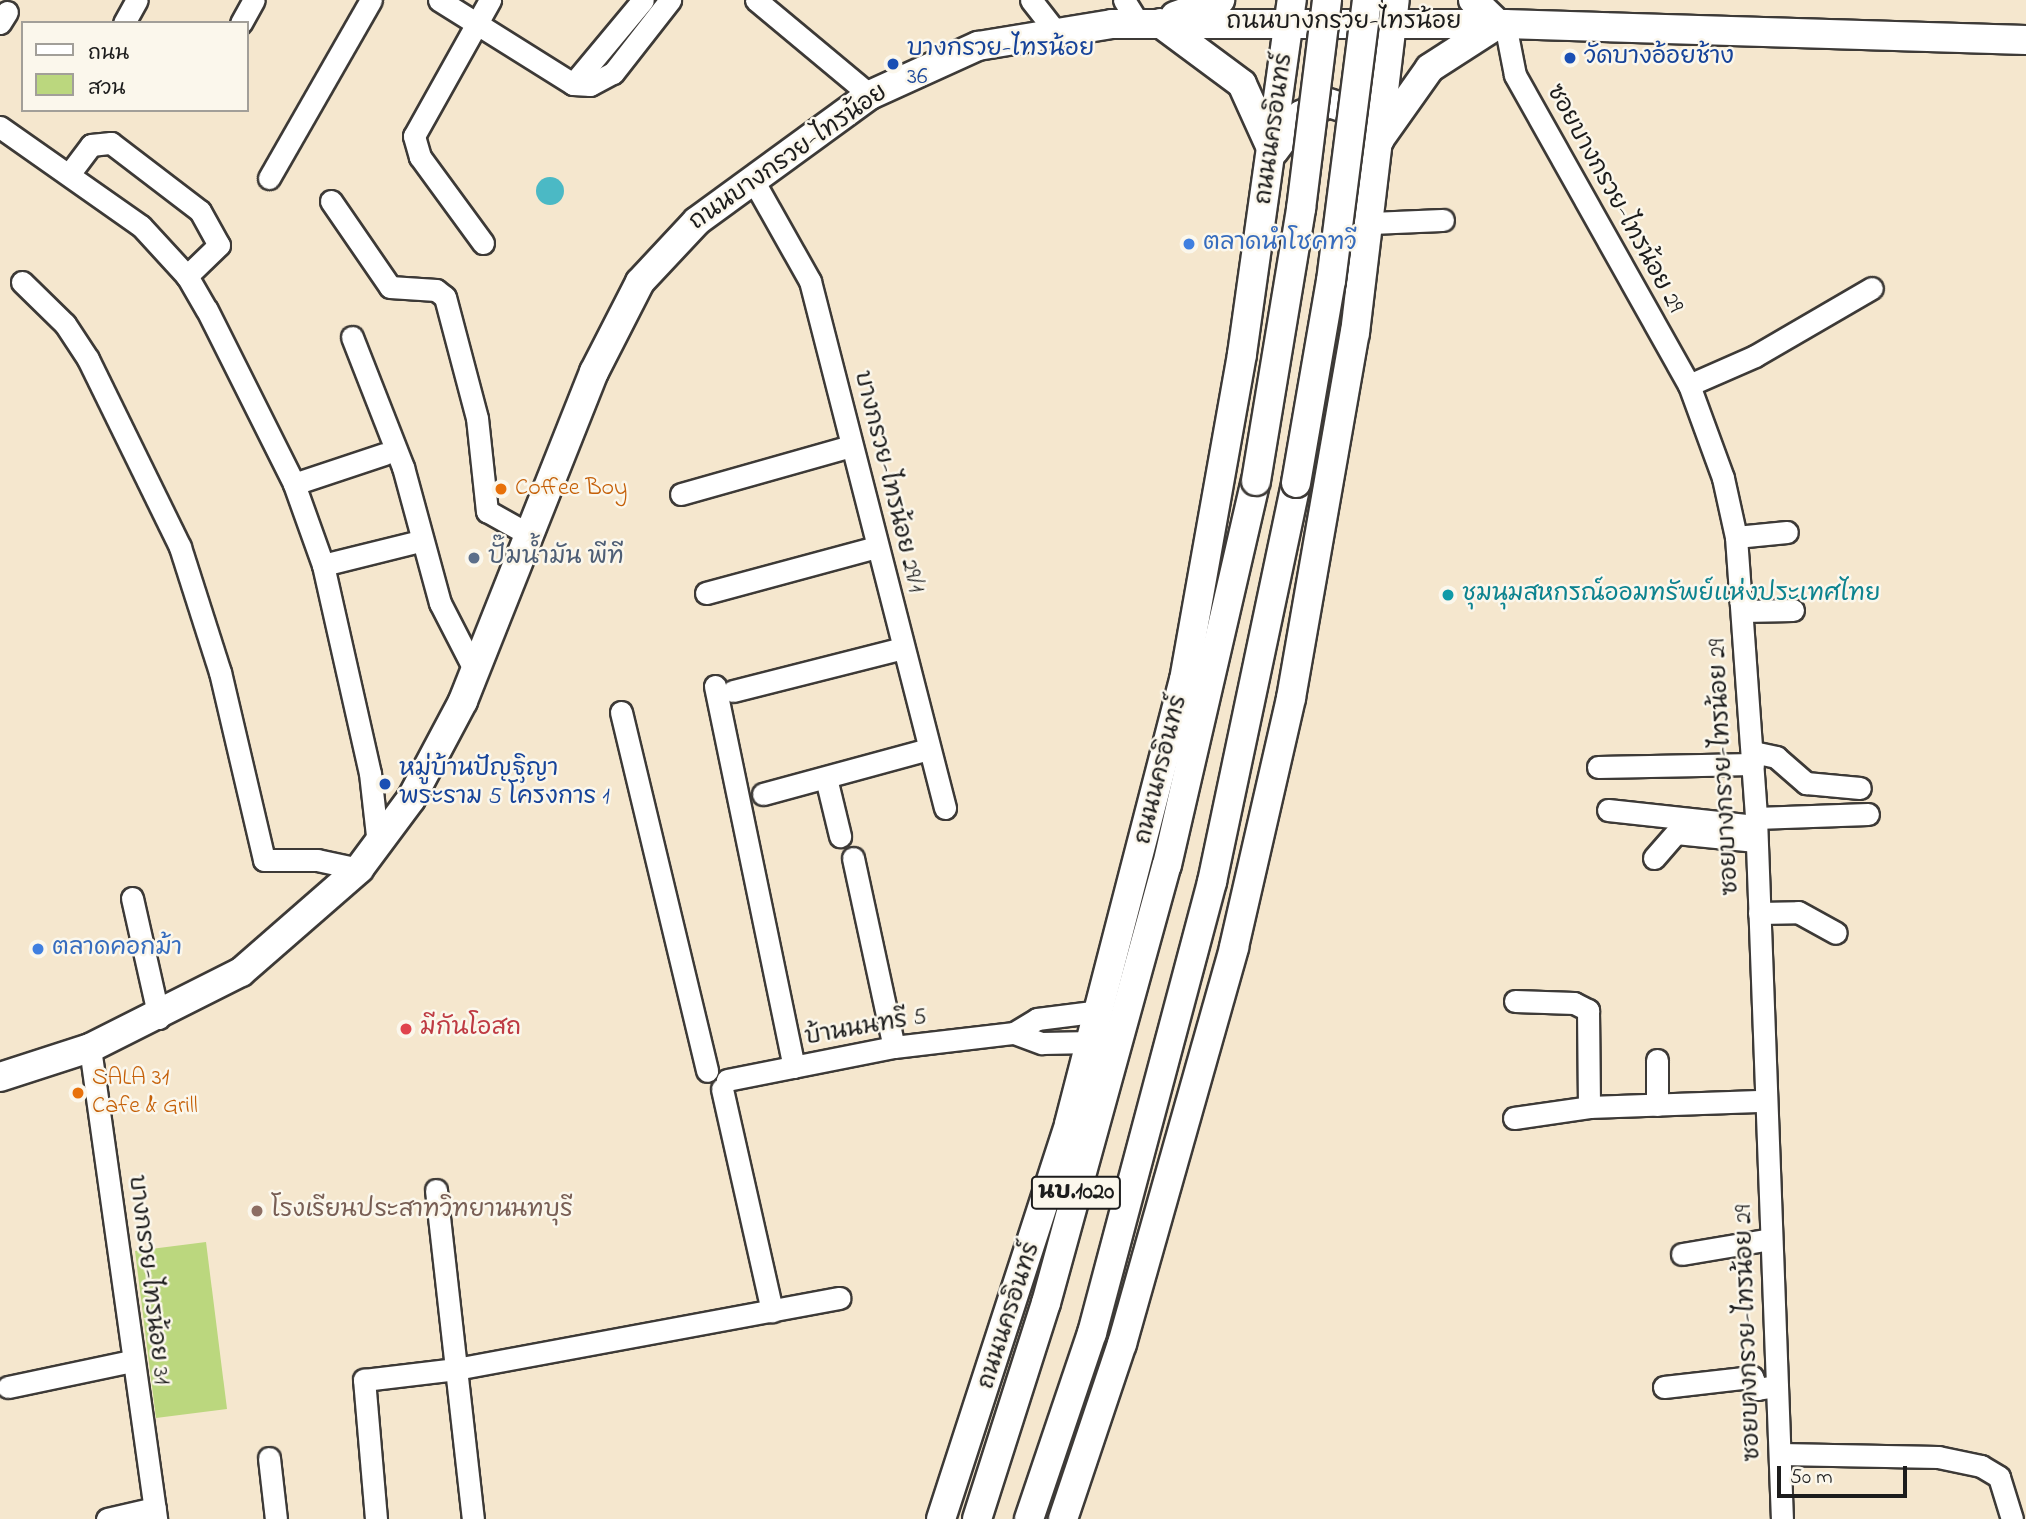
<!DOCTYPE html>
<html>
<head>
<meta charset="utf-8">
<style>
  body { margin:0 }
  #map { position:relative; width:2026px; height:1519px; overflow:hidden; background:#f5e7ce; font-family:"Indie Flower","Playpen Sans Thai",sans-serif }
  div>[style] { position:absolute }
  .green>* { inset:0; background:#bbd77e }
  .water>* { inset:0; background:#4bb9c5 }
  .round { border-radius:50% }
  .roads { filter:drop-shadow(2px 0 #3d3a37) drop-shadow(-2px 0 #3d3a37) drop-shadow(0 2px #3d3a37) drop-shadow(0 -2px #3d3a37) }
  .minor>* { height:21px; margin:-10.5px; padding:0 10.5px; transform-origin:10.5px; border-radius:10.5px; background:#fff }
  .major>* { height:28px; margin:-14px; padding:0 14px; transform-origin:14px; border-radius:14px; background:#fff }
  .bridges { filter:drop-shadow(2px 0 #3d3a37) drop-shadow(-2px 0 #3d3a37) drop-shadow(0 2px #3d3a37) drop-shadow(0 -2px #3d3a37) }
  .major-bridge>* { height:28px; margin:-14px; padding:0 14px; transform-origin:14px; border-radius:14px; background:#fff }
  .dots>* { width:19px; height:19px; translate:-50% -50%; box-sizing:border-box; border:4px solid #fbf7ec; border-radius:50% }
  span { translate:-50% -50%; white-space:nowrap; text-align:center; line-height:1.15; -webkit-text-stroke:5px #fbf7ec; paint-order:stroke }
  .shield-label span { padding:2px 5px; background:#fbf7ec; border:2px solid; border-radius:5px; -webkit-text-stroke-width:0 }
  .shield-label { font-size:23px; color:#1c1c1c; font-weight:700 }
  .street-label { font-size:24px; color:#1c1c1c }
  .transit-label { font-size:24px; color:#164399 }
  .left { translate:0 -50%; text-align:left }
  .shop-label { font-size:24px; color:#366cbe }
  .food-label { font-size:24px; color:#c56008 }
  .service-label { font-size:24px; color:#4e5e75 }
  .culture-label { font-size:24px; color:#0d838f }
  .health-label { font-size:24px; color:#be3a42 }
  .education-label { font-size:24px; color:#785e54 }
  .legend { position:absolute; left:21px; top:21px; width:228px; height:91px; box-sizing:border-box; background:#fbf7ec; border:2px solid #a29f99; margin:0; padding:9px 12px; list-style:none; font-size:21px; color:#1c1c1c }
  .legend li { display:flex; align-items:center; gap:14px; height:35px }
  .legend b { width:35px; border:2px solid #a29f99 }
  .scale { position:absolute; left:1777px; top:1466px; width:130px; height:32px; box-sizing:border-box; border:4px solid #1c1c1c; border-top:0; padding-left:9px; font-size:21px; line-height:24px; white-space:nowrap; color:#1c1c1c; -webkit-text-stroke:5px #fbf7ec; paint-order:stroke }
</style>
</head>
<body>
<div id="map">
  <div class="green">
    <div style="clip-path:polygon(206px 1242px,227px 1409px,156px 1418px,135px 1251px)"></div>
  </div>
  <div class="water">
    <div class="round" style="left:536px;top:177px;width:28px;height:28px"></div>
  </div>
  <div class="roads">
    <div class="minor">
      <div style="left:439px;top:0;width:158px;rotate:32.1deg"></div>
      <div style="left:573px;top:84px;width:17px;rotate:3deg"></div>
      <div style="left:590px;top:85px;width:26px;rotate:-28deg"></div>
      <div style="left:613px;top:73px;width:93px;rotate:-52deg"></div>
      <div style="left:756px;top:0;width:148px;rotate:39.8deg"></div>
      <div style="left:1031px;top:0;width:37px;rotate:52deg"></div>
      <div style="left:1124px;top:0;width:28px;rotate:58deg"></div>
      <div style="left:0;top:23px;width:13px;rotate:-58deg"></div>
      <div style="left:124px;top:23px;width:26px;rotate:-61deg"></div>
      <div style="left:241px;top:23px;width:26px;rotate:-61deg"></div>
      <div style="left:1505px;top:24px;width:52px;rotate:78.9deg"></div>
      <div style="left:1515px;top:75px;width:355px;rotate:60.7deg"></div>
      <div style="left:1689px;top:385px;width:99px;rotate:69.9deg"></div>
      <div style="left:1723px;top:478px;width:60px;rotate:77.6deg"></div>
      <div style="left:1736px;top:537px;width:282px;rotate:85.9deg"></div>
      <div style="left:1756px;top:818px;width:701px;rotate:87.88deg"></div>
      <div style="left:573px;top:84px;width:109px;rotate:-50.2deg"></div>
      <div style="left:0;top:127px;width:172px;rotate:35.1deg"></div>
      <div style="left:141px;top:226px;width:68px;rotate:47.4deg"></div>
      <div style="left:187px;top:276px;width:39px;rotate:60deg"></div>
      <div style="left:207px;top:310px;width:195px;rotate:63.4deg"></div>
      <div style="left:294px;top:484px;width:86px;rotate:70.3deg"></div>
      <div style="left:323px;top:565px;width:213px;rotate:77.3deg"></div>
      <div style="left:370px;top:773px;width:71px;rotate:83.6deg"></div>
      <div style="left:70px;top:173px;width:35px;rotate:-53deg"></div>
      <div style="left:91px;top:145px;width:20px;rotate:-6deg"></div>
      <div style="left:111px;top:143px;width:112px;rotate:37.4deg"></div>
      <div style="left:200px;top:211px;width:39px;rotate:61deg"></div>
      <div style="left:219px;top:245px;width:45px;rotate:135.9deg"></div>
      <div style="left:269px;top:178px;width:205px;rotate:-60.2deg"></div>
      <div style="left:753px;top:180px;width:116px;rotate:60.6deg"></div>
      <div style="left:810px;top:281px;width:544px;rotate:75.63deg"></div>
      <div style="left:331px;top:201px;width:104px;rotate:55.5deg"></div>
      <div style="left:390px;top:287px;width:46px;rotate:3.7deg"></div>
      <div style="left:436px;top:290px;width:11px;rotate:38deg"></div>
      <div style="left:445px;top:297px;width:125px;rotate:75.2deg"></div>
      <div style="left:477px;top:418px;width:94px;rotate:83.9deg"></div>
      <div style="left:487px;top:511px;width:47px;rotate:29.3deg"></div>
      <div style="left:1370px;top:223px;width:73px;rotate:-2.4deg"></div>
      <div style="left:483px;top:243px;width:107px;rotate:-126.2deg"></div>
      <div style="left:420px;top:157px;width:22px;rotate:-106deg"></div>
      <div style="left:414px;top:136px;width:156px;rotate:-60.8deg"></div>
      <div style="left:22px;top:282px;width:60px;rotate:44.3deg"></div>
      <div style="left:65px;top:324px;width:42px;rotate:56.7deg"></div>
      <div style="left:88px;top:359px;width:209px;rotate:63.9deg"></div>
      <div style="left:180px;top:547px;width:131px;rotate:72.3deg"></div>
      <div style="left:220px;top:672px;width:193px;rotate:76.8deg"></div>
      <div style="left:264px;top:860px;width:53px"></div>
      <div style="left:317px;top:860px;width:43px;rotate:12.1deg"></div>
      <div style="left:352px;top:337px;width:140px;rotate:68.6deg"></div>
      <div style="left:403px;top:467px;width:141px;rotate:74.8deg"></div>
      <div style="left:440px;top:603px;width:79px;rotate:62.8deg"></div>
      <div style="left:1689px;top:385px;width:72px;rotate:-23.7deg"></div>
      <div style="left:1755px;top:356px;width:135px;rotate:-30.2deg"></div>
      <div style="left:294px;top:484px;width:95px;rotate:-18.4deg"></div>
      <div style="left:681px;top:494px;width:177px;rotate:-15.8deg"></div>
      <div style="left:1736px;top:537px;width:51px;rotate:-5.6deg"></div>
      <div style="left:323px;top:565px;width:92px;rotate:-13.9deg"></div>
      <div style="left:706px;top:593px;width:177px;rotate:-15.1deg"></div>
      <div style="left:1743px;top:611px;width:50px;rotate:-1.1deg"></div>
      <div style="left:715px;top:686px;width:389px;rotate:78.3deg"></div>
      <div style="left:733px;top:691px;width:175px;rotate:-14.2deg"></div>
      <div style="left:621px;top:712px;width:369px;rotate:76.5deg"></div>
      <div style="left:1753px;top:752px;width:24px;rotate:12deg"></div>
      <div style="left:1776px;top:757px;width:40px;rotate:41deg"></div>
      <div style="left:1806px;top:783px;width:54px;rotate:5.3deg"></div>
      <div style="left:1598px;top:767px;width:155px;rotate:-1.1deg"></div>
      <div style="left:826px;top:778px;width:60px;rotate:76.4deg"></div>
      <div style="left:763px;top:794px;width:172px;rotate:-15.2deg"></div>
      <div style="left:1608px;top:810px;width:148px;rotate:6.2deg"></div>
      <div style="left:1756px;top:818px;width:112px;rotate:-2deg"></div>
      <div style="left:853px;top:858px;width:193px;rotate:77.8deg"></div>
      <div style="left:1654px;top:858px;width:33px;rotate:-49deg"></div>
      <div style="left:1676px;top:833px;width:80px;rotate:5.7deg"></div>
      <div style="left:132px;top:898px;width:123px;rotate:77.3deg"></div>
      <div style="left:1759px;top:913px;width:39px;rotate:-1deg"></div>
      <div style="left:1798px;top:912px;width:43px;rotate:28.9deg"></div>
      <div style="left:1515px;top:1001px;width:59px;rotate:1.9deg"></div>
      <div style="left:1574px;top:1003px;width:16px;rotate:27deg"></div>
      <div style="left:1588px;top:1010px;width:97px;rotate:89.4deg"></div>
      <div style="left:1589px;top:1107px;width:176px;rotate:-2deg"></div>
      <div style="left:1014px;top:1033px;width:30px;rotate:20deg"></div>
      <div style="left:1042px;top:1043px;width:50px;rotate:-1.1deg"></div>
      <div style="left:90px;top:1048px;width:476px;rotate:82deg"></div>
      <div style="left:1657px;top:1060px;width:45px;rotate:90deg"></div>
      <div style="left:727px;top:1080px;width:170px;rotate:-11.2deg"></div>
      <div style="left:894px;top:1047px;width:121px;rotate:-6.7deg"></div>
      <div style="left:1014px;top:1033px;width:27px;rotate:-31deg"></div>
      <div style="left:1037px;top:1019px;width:64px;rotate:-7.2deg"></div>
      <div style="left:722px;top:1089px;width:228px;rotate:77.3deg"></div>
      <div style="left:1514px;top:1118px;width:76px;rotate:-8.3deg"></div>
      <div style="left:436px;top:1190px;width:331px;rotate:83.6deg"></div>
      <div style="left:1682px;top:1254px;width:90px;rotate:-9.6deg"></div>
      <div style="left:8px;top:1387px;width:126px;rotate:-11.9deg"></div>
      <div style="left:1664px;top:1387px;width:89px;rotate:-6.5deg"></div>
      <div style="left:1752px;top:1377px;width:13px;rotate:67deg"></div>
      <div style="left:1757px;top:1389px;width:20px;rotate:-9deg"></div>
      <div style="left:1780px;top:1454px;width:158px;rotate:1.1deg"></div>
      <div style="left:1938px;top:1457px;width:44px;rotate:11.8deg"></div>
      <div style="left:1981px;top:1466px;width:21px;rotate:31deg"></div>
      <div style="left:1999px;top:1477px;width:44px;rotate:72.8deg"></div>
      <div style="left:269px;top:1458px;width:61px;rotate:83.5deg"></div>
      <div style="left:107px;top:1519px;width:49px;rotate:-12.9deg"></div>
      <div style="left:376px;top:1519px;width:140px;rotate:-94.9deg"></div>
      <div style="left:364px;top:1380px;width:93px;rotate:-6.8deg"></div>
      <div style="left:456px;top:1369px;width:390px;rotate:-10.5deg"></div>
    </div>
    <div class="major">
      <div style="left:1473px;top:0;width:35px;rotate:44deg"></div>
      <div style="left:1175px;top:16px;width:48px;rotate:-19.6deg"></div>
      <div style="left:1160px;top:23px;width:102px;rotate:36.6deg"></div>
      <div style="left:1242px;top:84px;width:70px;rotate:65.6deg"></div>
      <div style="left:1274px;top:151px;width:45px;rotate:-53.1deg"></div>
      <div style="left:1301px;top:115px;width:30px;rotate:-23deg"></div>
      <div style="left:1329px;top:103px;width:32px;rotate:18deg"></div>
      <div style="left:1359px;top:113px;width:34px;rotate:53deg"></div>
      <div style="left:1379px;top:140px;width:88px;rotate:-54.7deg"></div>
      <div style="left:1430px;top:68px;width:81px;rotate:-32.9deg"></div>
      <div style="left:0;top:1077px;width:95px;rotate:-17.9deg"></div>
      <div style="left:90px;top:1048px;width:169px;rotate:-26.7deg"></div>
      <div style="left:241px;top:972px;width:157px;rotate:-41.1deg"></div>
      <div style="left:359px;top:869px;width:87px;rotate:-53.4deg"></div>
      <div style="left:411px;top:799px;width:111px;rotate:-62deg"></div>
      <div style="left:463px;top:701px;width:354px;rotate:-68.3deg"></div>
      <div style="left:594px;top:372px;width:101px;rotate:-62.9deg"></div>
      <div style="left:640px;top:282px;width:83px;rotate:-46.9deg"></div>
      <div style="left:697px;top:221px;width:214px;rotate:-36.1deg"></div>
      <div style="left:870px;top:95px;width:119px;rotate:-24.4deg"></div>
      <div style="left:978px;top:46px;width:136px;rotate:-9.3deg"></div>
      <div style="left:1112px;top:24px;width:393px"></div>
      <div style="left:1505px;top:24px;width:521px;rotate:1.76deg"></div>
      <div style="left:941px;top:1519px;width:415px;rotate:-72deg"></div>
      <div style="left:1069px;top:1124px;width:459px;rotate:-75.5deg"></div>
      <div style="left:1184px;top:680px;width:331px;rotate:-79.9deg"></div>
      <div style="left:1242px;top:354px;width:358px;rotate:-82deg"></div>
      <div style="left:977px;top:1519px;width:227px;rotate:-72.3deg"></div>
      <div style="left:1046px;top:1303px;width:454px;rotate:-74.6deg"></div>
      <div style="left:1167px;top:865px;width:394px;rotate:-77deg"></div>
      <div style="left:1029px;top:1519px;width:196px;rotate:-71.3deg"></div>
      <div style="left:1092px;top:1333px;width:467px;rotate:-75.1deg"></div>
      <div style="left:1212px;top:882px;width:408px;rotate:-78.1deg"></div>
      <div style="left:1063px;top:1519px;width:185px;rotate:-71.4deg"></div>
      <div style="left:1122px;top:1344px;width:412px;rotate:-74.2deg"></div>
      <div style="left:1234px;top:947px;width:255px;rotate:-77.1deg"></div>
      <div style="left:1291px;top:698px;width:371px;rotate:-80.1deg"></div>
      <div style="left:1355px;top:333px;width:335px;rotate:-83.2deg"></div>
    </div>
  </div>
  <div class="bridges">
    <div class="major-bridge">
      <div style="left:1256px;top:481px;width:276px;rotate:-80.6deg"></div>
      <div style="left:1301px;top:209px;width:211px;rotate:-82.9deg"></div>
      <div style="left:1296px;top:483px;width:205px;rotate:-80.2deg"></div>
      <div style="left:1331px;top:281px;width:283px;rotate:-82.7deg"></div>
    </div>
  </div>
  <div class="dots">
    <div style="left:1570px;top:58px;background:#1a4fb4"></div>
    <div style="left:893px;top:64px;background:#1a4fb4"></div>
    <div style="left:1189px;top:244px;background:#3f7fe0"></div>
    <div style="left:501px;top:489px;background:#e8710a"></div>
    <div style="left:474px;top:558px;background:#5c6f8a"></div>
    <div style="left:1448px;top:595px;background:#0f9aa8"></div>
    <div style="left:385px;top:784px;background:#1a4fb4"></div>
    <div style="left:38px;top:949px;background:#3f7fe0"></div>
    <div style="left:406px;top:1029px;background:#e0444e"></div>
    <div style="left:78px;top:1093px;background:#e8710a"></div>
    <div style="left:257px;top:1211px;background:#8d6e63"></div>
  </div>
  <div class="shield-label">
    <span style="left:1076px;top:1193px">นบ.1020</span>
  </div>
  <div class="street-label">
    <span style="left:1344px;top:23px">ถนนบางกรวย-ไทรน้อย</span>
    <span style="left:1275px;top:129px;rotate:-82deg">ถนนนครอินทร์</span>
    <span style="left:789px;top:158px;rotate:-35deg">ถนนบางกรวย-ไทรน้อย</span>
    <span style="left:1614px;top:199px;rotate:61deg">ซอยบางกรวย-ไทรน้อย 29</span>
    <span style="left:888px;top:482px;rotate:76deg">บางกรวย-ไทรน้อย 29/1</span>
    <span style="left:1725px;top:767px;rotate:-93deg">ซอยบางกรวย-ไทรน้อย 29</span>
    <span style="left:1162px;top:770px;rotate:-76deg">ถนนนครอินทร์</span>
    <span style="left:866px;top:1028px;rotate:-10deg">บ้านนนทรี 5</span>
    <span style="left:148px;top:1280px;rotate:83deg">บางกรวย-ไทรน้อย 31</span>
    <span style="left:1010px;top:1316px;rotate:-72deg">ถนนนครอินทร์</span>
    <span style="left:1749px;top:1333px;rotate:-92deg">ซอยบางกรวย-ไทรน้อย 29</span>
  </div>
  <div class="transit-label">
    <span class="left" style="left:907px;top:64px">บางกรวย-ไทรน้อย<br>36</span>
    <span class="left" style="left:1584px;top:58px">วัดบางอ้อยช้าง</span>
    <span class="left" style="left:399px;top:784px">หมู่บ้านปัญฐิญา<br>พระราม 5 โครงการ 1</span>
  </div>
  <div class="shop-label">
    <span class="left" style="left:1203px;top:244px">ตลาดนำโชคทวี</span>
    <span class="left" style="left:52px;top:949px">ตลาดคอกม้า</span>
  </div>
  <div class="food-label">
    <span class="left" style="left:515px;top:489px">Coffee Boy</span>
    <span class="left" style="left:92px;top:1093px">SALA 31<br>Cafe &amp; Grill</span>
  </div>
  <div class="service-label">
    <span class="left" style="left:488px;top:558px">ปั๊มน้ำมัน พีที</span>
  </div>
  <div class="culture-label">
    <span class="left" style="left:1462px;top:595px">ชุมนุมสหกรณ์ออมทรัพย์แห่งประเทศไทย</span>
  </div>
  <div class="health-label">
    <span class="left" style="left:420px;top:1029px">มีกันโอสถ</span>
  </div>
  <div class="education-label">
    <span class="left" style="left:271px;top:1211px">โรงเรียนประสาทวิทยานนทบุรี</span>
  </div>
  <ul class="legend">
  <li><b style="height:9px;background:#fff"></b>ถนน</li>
  <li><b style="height:19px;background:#bbd77e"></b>สวน</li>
  </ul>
  <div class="scale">50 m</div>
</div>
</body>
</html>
